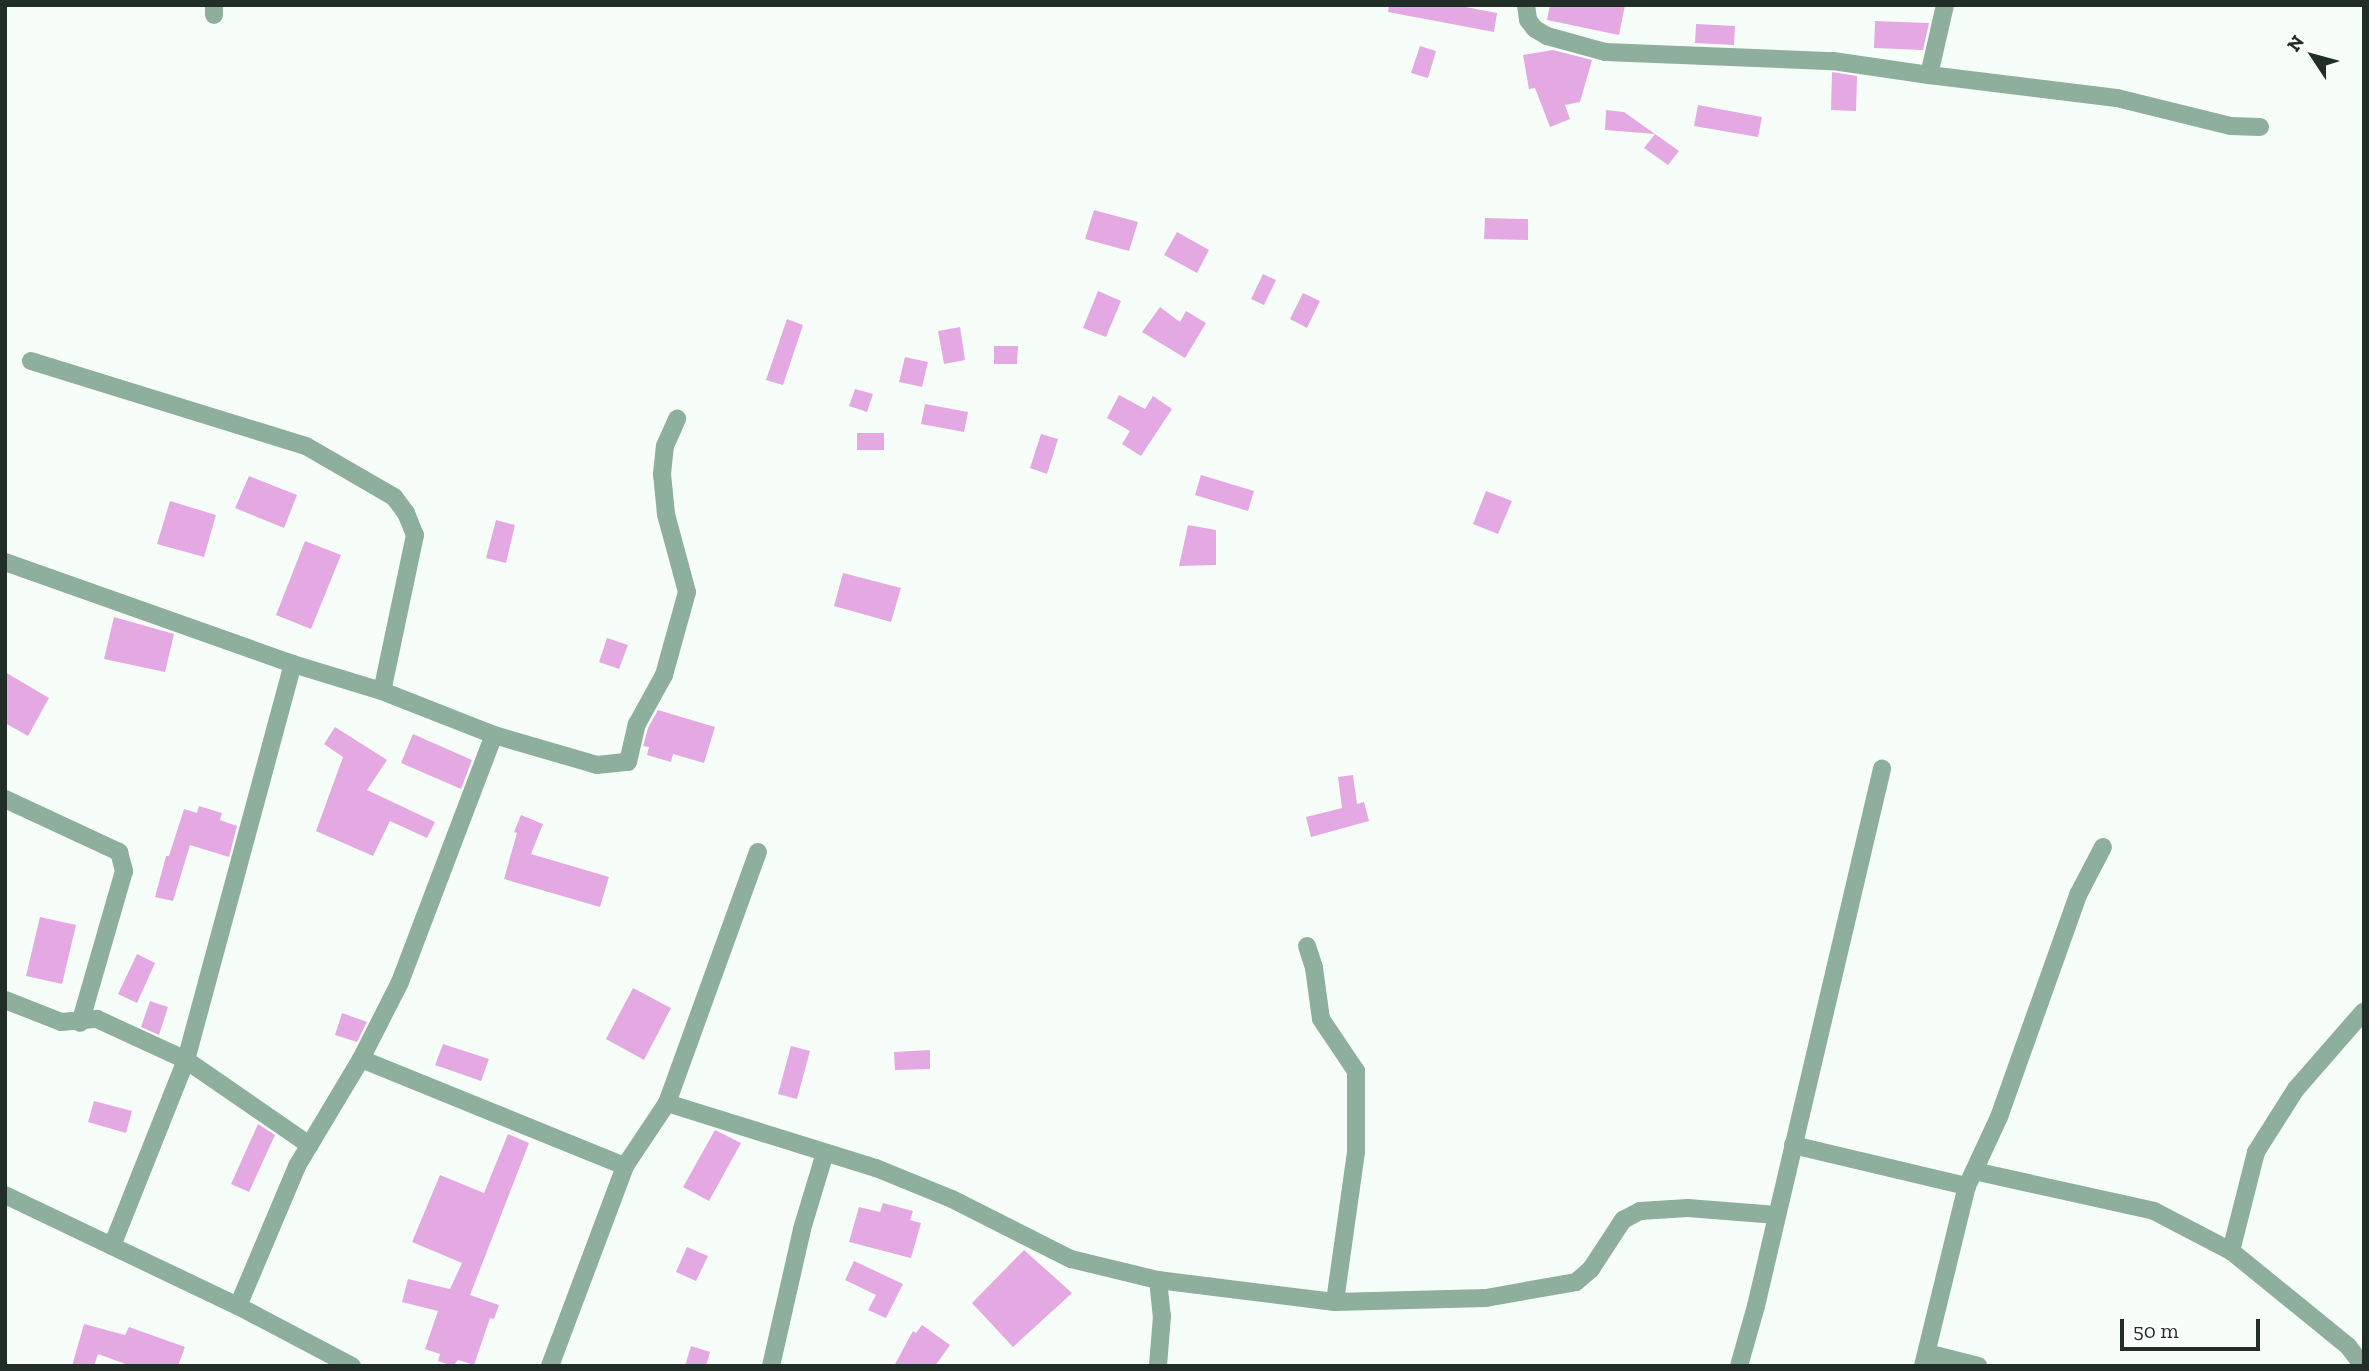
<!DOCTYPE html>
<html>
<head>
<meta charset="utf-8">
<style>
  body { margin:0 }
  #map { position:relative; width:2369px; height:1371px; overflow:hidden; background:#f7fefa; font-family:"Zilla Slab",serif }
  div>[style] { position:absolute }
  .building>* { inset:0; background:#e4a9e3 }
  .minor>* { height:18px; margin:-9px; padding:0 9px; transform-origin:9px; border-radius:9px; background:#8daf9c }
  span { translate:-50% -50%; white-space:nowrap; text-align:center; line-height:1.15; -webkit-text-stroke:5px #fff; paint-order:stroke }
  .frame { position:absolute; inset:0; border:7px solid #212e27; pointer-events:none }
  .north { position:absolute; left:2278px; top:21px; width:70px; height:70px; -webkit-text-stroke:5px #fff; paint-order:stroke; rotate:306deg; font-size:19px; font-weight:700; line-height:28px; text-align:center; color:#212e27 }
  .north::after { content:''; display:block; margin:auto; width:24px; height:32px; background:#212e27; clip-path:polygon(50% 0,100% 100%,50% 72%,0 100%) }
  .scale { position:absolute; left:2120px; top:1319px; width:140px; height:32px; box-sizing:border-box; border:4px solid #212e27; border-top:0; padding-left:9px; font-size:21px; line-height:24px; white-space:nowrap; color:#212e27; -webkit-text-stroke:5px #fff; paint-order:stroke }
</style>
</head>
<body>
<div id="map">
  <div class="building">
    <div style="clip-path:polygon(1389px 5px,1455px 5px,1497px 13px,1494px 32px,1388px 12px)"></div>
    <div style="clip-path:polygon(1550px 5px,1625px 5px,1619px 35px,1547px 20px)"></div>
    <div style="clip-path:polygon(1875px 21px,1929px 23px,1923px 50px,1874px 48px)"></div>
    <div style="clip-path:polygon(1696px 24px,1735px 26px,1734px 45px,1695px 43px)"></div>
    <div style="clip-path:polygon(1420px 46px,1436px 51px,1428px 78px,1411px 73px)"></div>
    <div style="clip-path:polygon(1553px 50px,1592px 60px,1580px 102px,1565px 105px,1570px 119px,1550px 127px,1535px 88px,1529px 89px,1523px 55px)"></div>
    <div style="clip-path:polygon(1832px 72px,1857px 76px,1856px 111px,1831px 110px)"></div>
    <div style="clip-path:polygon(1698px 105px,1762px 117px,1758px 137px,1694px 126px)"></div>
    <div style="clip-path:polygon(1606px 110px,1624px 112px,1679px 151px,1668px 165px,1644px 148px,1655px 134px,1605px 130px)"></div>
    <div style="clip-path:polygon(1094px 210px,1138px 222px,1129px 251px,1085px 239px)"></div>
    <div style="clip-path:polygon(1485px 218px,1528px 219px,1528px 240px,1484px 239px)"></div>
    <div style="clip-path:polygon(1177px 232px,1209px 250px,1197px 273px,1164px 255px)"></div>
    <div style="clip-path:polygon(1263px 274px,1276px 280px,1264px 305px,1251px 299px)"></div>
    <div style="clip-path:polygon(1098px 291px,1121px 301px,1106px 337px,1083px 328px)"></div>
    <div style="clip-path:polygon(1303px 293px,1320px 301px,1307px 328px,1290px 319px)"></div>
    <div style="clip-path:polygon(1160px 307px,1180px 322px,1186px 311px,1206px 323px,1185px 358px,1142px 332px)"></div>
    <div style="clip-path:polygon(787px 319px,803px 325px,783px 385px,766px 380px)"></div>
    <div style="clip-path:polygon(960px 327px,965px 360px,944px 364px,938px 331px)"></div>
    <div style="clip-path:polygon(994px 346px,1018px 346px,1017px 364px,994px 364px)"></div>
    <div style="clip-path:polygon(905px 357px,928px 362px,922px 387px,899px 382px)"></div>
    <div style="clip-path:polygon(855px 389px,873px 394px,867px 412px,849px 406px)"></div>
    <div style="clip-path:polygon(1119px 395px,1145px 409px,1153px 396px,1172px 409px,1141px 456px,1122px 444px,1130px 431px,1107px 418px)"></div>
    <div style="clip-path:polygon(925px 404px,968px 412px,964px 432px,921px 424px)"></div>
    <div style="clip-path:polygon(857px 433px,884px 433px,884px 450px,857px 450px)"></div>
    <div style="clip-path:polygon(1041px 434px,1058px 439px,1047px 474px,1030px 468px)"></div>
    <div style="clip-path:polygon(1201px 475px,1254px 491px,1248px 511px,1195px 495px)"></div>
    <div style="clip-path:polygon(249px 476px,297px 495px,284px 528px,235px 508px)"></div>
    <div style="clip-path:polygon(1486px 491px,1512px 501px,1498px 534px,1473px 524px)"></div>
    <div style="clip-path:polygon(170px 501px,216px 515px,204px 557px,157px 544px)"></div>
    <div style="clip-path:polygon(496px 520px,515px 525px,506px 563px,486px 558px)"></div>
    <div style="clip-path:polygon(1188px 525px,1216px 530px,1216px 565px,1179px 566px)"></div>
    <div style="clip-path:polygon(305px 541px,341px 555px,311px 629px,276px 615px)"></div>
    <div style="clip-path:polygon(843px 573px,901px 588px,891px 622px,834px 606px)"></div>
    <div style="clip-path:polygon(114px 617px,174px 634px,165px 672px,104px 659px)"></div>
    <div style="clip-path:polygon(607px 638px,628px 645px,619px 669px,599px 662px)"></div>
    <div style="clip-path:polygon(5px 672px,49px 698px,28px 736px,5px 723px)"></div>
    <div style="clip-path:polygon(658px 710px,715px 727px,704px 763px,673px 754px,671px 762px,647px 755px,649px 747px,643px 746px,648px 728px)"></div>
    <div style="clip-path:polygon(335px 727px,387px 760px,367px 790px,435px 822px,427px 838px,390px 821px,373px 856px,316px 831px,343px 757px,324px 744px)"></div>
    <div style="clip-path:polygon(413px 734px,472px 760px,461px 789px,401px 763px)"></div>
    <div style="clip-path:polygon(1353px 775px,1357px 804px,1364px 802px,1369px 821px,1311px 837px,1306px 817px,1342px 808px,1338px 777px)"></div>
    <div style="clip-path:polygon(199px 806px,222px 813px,220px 820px,237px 826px,229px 857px,190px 845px,173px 901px,155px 897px,166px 856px,169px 856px,184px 809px,197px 813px)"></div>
    <div style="clip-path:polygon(521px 815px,543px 824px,531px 854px,609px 877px,600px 907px,504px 879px,517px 833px,514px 832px)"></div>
    <div style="clip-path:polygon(40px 917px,76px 925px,62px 984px,26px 976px)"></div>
    <div style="clip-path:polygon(137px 954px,155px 963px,137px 1003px,118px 994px)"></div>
    <div style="clip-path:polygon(633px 988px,671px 1008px,644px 1060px,606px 1039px)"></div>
    <div style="clip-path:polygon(150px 1001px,168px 1007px,159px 1035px,141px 1027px)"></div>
    <div style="clip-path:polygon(342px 1013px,367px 1022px,357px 1042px,335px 1035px)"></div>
    <div style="clip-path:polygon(443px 1044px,489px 1059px,481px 1081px,435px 1065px)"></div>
    <div style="clip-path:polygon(791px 1046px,810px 1051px,797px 1099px,778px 1094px)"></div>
    <div style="clip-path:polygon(930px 1050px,930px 1069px,895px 1070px,894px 1052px)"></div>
    <div style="clip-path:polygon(94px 1101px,132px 1111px,126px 1133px,88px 1122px)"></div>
    <div style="clip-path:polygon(258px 1124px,275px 1135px,249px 1192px,231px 1184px)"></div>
    <div style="clip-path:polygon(715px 1130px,741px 1143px,709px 1201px,683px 1187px)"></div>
    <div style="clip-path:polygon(508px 1134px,529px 1143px,470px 1295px,499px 1305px,494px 1319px,490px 1318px,474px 1365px,458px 1360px,453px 1366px,438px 1361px,440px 1354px,425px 1349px,438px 1311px,402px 1302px,408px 1279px,450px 1289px,462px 1263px,412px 1242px,440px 1175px,484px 1193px)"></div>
    <div style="clip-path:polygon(883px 1203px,913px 1211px,910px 1220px,921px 1223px,911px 1258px,849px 1242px,859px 1207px,880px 1212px)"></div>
    <div style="clip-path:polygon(687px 1247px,708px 1256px,696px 1281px,676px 1272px)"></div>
    <div style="clip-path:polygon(1024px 1250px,1072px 1293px,1013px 1347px,972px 1303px)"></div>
    <div style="clip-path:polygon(854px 1261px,903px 1284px,886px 1318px,868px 1310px,876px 1295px,845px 1280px)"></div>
    <div style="clip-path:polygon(84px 1324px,125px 1335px,129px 1327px,185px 1347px,178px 1366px,131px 1366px,98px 1354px,94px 1366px,72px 1366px)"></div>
    <div style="clip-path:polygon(922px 1325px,950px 1345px,935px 1366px,894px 1366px,913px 1331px,916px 1333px)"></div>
    <div style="clip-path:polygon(691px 1346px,710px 1352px,706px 1366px,685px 1366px)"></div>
  </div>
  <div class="minor">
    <div style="left:1526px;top:5px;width:15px;rotate:82deg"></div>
    <div style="left:1528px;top:20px;width:11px;rotate:52deg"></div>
    <div style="left:1535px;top:29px;width:14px;rotate:30deg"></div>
    <div style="left:1547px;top:36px;width:60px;rotate:15.4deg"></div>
    <div style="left:1605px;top:52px;width:228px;rotate:2.3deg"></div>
    <div style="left:1833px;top:61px;width:97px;rotate:8.3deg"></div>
    <div style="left:1929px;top:75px;width:72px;rotate:-77.1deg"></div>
    <div style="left:214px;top:15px;width:10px;rotate:-90deg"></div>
    <div style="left:1929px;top:75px;width:189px;rotate:7deg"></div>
    <div style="left:2117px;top:98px;width:117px;rotate:13.8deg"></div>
    <div style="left:2231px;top:126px;width:29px;rotate:2deg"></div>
    <div style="left:31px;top:361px;width:288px;rotate:17.2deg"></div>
    <div style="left:306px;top:446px;width:102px;rotate:30.1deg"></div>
    <div style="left:394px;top:497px;width:20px;rotate:53deg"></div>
    <div style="left:406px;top:513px;width:24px;rotate:68deg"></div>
    <div style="left:415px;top:535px;width:159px;rotate:101.9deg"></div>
    <div style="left:5px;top:562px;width:306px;rotate:19.5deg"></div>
    <div style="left:293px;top:664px;width:93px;rotate:16.9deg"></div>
    <div style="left:382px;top:691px;width:120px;rotate:21.4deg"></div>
    <div style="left:494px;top:735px;width:107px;rotate:16.2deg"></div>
    <div style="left:597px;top:765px;width:31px;rotate:-6deg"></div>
    <div style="left:628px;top:762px;width:39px;rotate:-77deg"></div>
    <div style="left:637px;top:724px;width:56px;rotate:-61.1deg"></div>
    <div style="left:664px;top:675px;width:86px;rotate:-74.5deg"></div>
    <div style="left:687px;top:592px;width:81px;rotate:-105.1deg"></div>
    <div style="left:666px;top:514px;width:40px;rotate:-95.7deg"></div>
    <div style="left:662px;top:474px;width:28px;rotate:-84deg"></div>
    <div style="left:665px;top:446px;width:30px;rotate:-66deg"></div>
    <div style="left:5px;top:799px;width:126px;rotate:24.9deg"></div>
    <div style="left:119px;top:852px;width:20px;rotate:75deg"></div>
    <div style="left:124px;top:871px;width:158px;rotate:106.1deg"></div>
    <div style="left:1307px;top:946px;width:23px;rotate:72deg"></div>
    <div style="left:1314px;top:968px;width:51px;rotate:82.2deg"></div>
    <div style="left:1321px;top:1019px;width:63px;rotate:56.1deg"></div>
    <div style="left:1356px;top:1071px;width:81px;rotate:90deg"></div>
    <div style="left:1356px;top:1152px;width:151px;rotate:98deg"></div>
    <div style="left:5px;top:1000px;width:60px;rotate:21.4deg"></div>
    <div style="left:61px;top:1022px;width:36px;rotate:-5deg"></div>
    <div style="left:97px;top:1019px;width:98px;rotate:24.7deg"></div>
    <div style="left:186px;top:1060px;width:150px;rotate:34.6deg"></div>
    <div style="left:361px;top:1059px;width:285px;rotate:22.1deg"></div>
    <div style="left:667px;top:1103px;width:219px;rotate:17.3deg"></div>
    <div style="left:876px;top:1168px;width:82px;rotate:22.2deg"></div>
    <div style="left:952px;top:1199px;width:133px;rotate:26.8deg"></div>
    <div style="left:1071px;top:1259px;width:89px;rotate:13.6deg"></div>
    <div style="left:1158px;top:1280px;width:36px;rotate:84deg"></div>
    <div style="left:1162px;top:1316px;width:50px;rotate:94.6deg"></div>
    <div style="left:1793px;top:1145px;width:179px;rotate:13.3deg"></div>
    <div style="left:1974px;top:1171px;width:184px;rotate:12.5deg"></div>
    <div style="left:2154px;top:1211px;width:87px;rotate:27.5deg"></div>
    <div style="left:2231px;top:1251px;width:151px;rotate:39.1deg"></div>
    <div style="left:2348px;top:1346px;width:25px;rotate:53deg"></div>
    <div style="left:5px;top:1195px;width:258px;rotate:25.5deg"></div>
    <div style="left:238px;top:1306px;width:129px;rotate:27.8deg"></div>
    <div style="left:112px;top:1246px;width:200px;rotate:-68.3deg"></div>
    <div style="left:186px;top:1060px;width:410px;rotate:-74.9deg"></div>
    <div style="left:2231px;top:1251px;width:102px;rotate:-75.8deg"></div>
    <div style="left:2256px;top:1152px;width:75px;rotate:-57.6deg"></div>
    <div style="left:2296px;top:1089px;width:103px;rotate:-48.9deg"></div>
    <div style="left:1158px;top:1280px;width:178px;rotate:7.1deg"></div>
    <div style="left:1335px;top:1302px;width:151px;rotate:-1.5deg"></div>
    <div style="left:1486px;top:1298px;width:91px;rotate:-10.1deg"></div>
    <div style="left:1576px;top:1282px;width:20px;rotate:-41deg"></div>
    <div style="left:1591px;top:1269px;width:59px;rotate:-56.9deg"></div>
    <div style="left:1623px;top:1220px;width:19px;rotate:-28deg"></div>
    <div style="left:1640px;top:1211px;width:48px;rotate:-3.6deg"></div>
    <div style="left:1688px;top:1208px;width:89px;rotate:4.5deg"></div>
    <div style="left:238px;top:1306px;width:152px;rotate:-67.1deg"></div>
    <div style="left:297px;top:1166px;width:125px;rotate:-59.1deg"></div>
    <div style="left:361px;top:1059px;width:86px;rotate:-63.1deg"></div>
    <div style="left:400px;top:982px;width:264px;rotate:-69.2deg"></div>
    <div style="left:1927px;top:1353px;width:53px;rotate:14.3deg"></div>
    <div style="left:550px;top:1366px;width:214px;rotate:-69.4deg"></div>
    <div style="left:625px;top:1166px;width:76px;rotate:-56.3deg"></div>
    <div style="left:667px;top:1103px;width:267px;rotate:-70.1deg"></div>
    <div style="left:771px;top:1366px;width:140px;rotate:-77.2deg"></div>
    <div style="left:802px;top:1229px;width:79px;rotate:-73.2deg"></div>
    <div style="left:1739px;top:1366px;width:62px;rotate:-74.2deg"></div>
    <div style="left:1756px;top:1306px;width:552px;rotate:-76.8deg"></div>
    <div style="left:1923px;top:1366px;width:185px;rotate:-76.3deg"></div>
    <div style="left:1967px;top:1186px;width:76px;rotate:-65.1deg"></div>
    <div style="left:1999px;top:1117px;width:236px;rotate:-70.4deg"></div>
    <div style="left:2078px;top:895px;width:54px;rotate:-62.5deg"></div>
  </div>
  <div class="frame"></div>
  <div class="north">N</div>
  <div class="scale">50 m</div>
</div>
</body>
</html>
